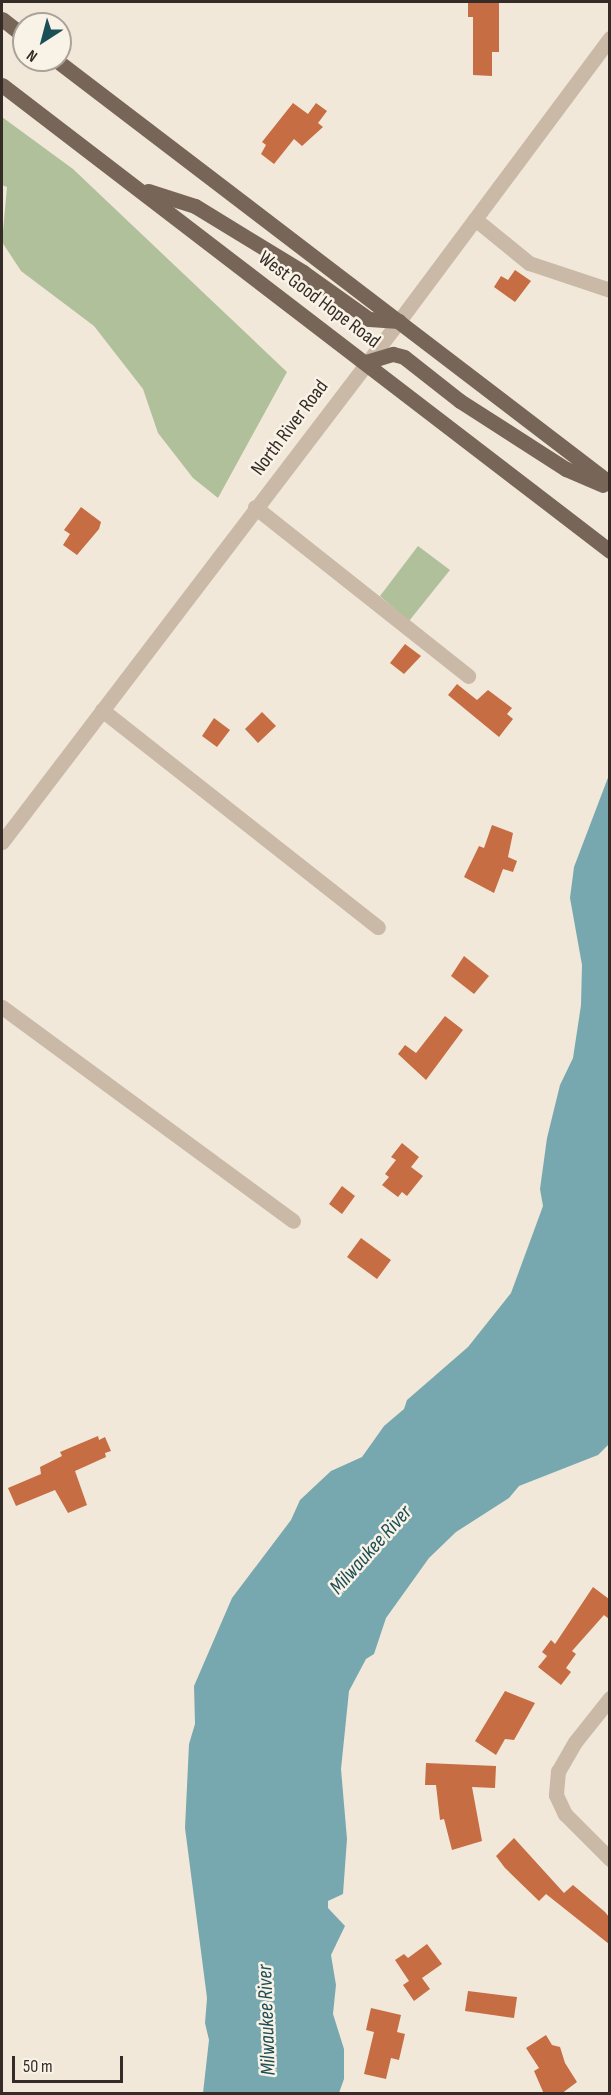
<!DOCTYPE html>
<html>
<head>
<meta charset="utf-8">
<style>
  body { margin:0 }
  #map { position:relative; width:611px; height:2095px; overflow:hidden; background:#f1e8da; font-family:"Sofia Sans Condensed",sans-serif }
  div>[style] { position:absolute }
  .green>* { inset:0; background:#b0c09a }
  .water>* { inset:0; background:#78a8af }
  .building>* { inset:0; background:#c66d43 }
  .minor>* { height:15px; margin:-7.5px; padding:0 7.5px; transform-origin:7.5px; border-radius:7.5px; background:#c9b9a6 }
  .major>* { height:15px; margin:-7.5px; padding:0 7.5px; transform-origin:7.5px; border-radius:7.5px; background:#776558 }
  span { translate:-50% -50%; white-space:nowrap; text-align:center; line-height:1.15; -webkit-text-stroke:5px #f9f2e6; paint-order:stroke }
  .street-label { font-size:20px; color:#352c27 }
  .water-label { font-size:21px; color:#1c4e57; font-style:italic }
  .frame { position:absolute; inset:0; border:3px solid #352c27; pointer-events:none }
  .north { position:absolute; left:12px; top:12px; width:60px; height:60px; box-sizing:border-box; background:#f9f2e6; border:2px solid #aba39a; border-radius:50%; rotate:216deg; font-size:16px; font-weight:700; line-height:24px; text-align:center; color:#352c27 }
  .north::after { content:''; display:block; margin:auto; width:21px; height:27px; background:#1c4e57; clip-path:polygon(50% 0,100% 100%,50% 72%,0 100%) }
  .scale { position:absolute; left:12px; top:2056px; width:111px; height:27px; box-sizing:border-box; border:3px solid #352c27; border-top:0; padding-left:8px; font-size:18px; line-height:21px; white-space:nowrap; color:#352c27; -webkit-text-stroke:4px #f9f2e6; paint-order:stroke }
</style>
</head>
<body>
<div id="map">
  <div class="green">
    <div style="clip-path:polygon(2px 117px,73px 169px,287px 372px,218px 498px,193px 478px,158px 433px,143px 389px,94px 326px,21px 271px,2px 242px,7px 187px,2px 185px)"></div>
    <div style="clip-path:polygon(418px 546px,450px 570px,409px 621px,380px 596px)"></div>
  </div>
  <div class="water">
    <div style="clip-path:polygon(609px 775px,609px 1444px,598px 1455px,519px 1486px,509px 1498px,456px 1532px,429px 1558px,386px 1618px,374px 1654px,366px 1659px,349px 1691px,341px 1769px,347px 1839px,343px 1894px,328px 1901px,328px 1908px,345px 1926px,331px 1955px,336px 1985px,333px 2014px,344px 2049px,344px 2079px,339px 2093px,203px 2093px,209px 2040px,205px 2023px,207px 1998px,185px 1828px,189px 1744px,195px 1724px,194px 1686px,232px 1598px,291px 1520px,300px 1500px,331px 1471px,362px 1457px,384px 1426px,404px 1409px,407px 1400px,468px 1347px,511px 1293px,543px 1206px,540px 1189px,547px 1138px,560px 1085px,573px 1058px,581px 1005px,582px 965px,570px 898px,574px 867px)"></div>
  </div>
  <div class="building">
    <div style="clip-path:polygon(468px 2px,499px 2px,499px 52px,492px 52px,492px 76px,473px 75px,473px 17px,468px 17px)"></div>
    <div style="clip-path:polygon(293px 103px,308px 114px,316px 103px,327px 111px,318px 123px,323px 127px,302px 146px,294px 139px,274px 164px,261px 154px,266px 145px,262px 142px)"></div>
    <div style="clip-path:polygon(515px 270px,531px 281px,515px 302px,494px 287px,501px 276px,508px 280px)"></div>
    <div style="clip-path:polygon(81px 507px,101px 522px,99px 529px,77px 555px,63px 545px,70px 534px,64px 530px)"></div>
    <div style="clip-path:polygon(405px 644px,421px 656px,404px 674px,390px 663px)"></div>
    <div style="clip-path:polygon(457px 684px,477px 700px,488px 690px,512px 708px,507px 714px,513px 719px,499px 737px,448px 695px)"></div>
    <div style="clip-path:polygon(262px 712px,276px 726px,258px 743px,245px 729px)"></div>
    <div style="clip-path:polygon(214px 718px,230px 730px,217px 747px,202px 736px)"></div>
    <div style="clip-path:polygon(492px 825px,513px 833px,508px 857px,517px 861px,513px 872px,503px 869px,494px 893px,464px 877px,479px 846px,484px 848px)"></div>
    <div style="clip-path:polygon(464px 956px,489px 976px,474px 994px,451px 976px)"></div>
    <div style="clip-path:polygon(445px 1016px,463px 1030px,426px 1080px,398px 1054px,405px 1045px,416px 1053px)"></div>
    <div style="clip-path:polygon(402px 1143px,419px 1157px,411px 1167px,423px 1176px,407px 1196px,402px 1192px,398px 1197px,382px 1185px,389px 1177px,385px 1174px,396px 1160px,391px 1157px)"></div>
    <div style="clip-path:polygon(342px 1186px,355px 1196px,342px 1214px,329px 1204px)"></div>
    <div style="clip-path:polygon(361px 1238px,391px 1260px,377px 1279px,347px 1257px)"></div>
    <div style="clip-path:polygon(98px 1436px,99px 1440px,105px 1437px,111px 1451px,105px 1453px,106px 1457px,75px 1471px,87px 1505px,68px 1513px,55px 1490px,16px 1506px,8px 1488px,41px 1474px,40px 1467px,62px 1456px,60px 1452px)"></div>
    <div style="clip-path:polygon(593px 1587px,609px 1599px,609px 1619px,604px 1615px,572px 1651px,576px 1654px,566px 1668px,571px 1672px,561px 1685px,538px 1667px,547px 1656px,542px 1652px,551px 1640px,555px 1644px)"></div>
    <div style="clip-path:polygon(505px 1691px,535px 1703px,514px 1740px,505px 1739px,496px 1755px,475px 1741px)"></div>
    <div style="clip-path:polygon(426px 1763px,496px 1766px,495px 1788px,472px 1787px,482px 1841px,452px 1850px,444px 1819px,440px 1820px,436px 1785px,425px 1785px)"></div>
    <div style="clip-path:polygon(514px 1838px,564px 1893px,573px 1885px,605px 1912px,609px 1917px,609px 1944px,546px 1894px,539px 1901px,505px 1868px,496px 1856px)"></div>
    <div style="clip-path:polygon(427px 1944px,442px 1964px,422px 1978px,430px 1989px,414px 2001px,403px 1985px,409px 1981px,395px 1960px,404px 1954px,408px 1958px)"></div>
    <div style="clip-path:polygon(468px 1991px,517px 1997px,514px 2018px,465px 2011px)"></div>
    <div style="clip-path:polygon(371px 2008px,401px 2015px,397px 2032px,405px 2034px,399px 2060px,391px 2058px,386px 2079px,364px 2074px,374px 2032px,366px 2030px)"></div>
    <div style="clip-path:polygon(546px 2035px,552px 2045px,560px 2047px,565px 2063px,577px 2082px,561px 2094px,544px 2094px,534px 2071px,539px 2068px,526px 2048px)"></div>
  </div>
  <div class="minor">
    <div style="left:475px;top:219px;width:70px;rotate:39.2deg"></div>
    <div style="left:529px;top:263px;width:85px;rotate:18.4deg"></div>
    <div style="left:255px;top:507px;width:272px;rotate:38.4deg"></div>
    <div style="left:102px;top:710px;width:351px;rotate:38.2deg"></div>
    <div style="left:2px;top:842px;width:655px;rotate:-52.69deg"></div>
    <div style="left:399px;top:321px;width:353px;rotate:-53.3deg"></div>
    <div style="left:2px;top:1007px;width:361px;rotate:36.3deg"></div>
    <div style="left:610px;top:1698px;width:56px;rotate:128.5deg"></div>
    <div style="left:575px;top:1742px;width:34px;rotate:120deg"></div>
    <div style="left:558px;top:1771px;width:24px;rotate:95deg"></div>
    <div style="left:556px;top:1795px;width:21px;rotate:65deg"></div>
    <div style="left:565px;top:1814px;width:64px;rotate:45deg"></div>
  </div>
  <div class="major">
    <div style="left:2px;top:19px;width:28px;rotate:38deg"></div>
    <div style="left:56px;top:60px;width:697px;rotate:37.36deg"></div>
    <div style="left:2px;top:85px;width:766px;rotate:37.47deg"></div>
    <div style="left:148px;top:191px;width:49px;rotate:17.7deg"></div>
    <div style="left:195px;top:206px;width:127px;rotate:31.4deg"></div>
    <div style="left:303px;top:272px;width:81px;rotate:35.5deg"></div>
    <div style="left:369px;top:319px;width:30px;rotate:4deg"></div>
    <div style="left:366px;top:362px;width:28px;rotate:-17deg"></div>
    <div style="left:393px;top:354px;width:11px;rotate:15deg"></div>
    <div style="left:404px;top:357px;width:71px;rotate:38.2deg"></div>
    <div style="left:460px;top:401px;width:126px;rotate:32.7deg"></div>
    <div style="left:566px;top:469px;width:40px;rotate:23.4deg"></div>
  </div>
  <div class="street-label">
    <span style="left:319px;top:300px;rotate:37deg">West Good Hope Road</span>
    <span style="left:290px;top:428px;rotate:-53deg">North River Road</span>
  </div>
  <div class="water-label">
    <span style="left:371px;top:1550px;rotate:-48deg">Milwaukee River</span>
    <span style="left:267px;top:2020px;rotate:-92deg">Milwaukee River</span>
  </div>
  <div class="frame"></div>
  <div class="north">N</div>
  <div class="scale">50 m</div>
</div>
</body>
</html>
